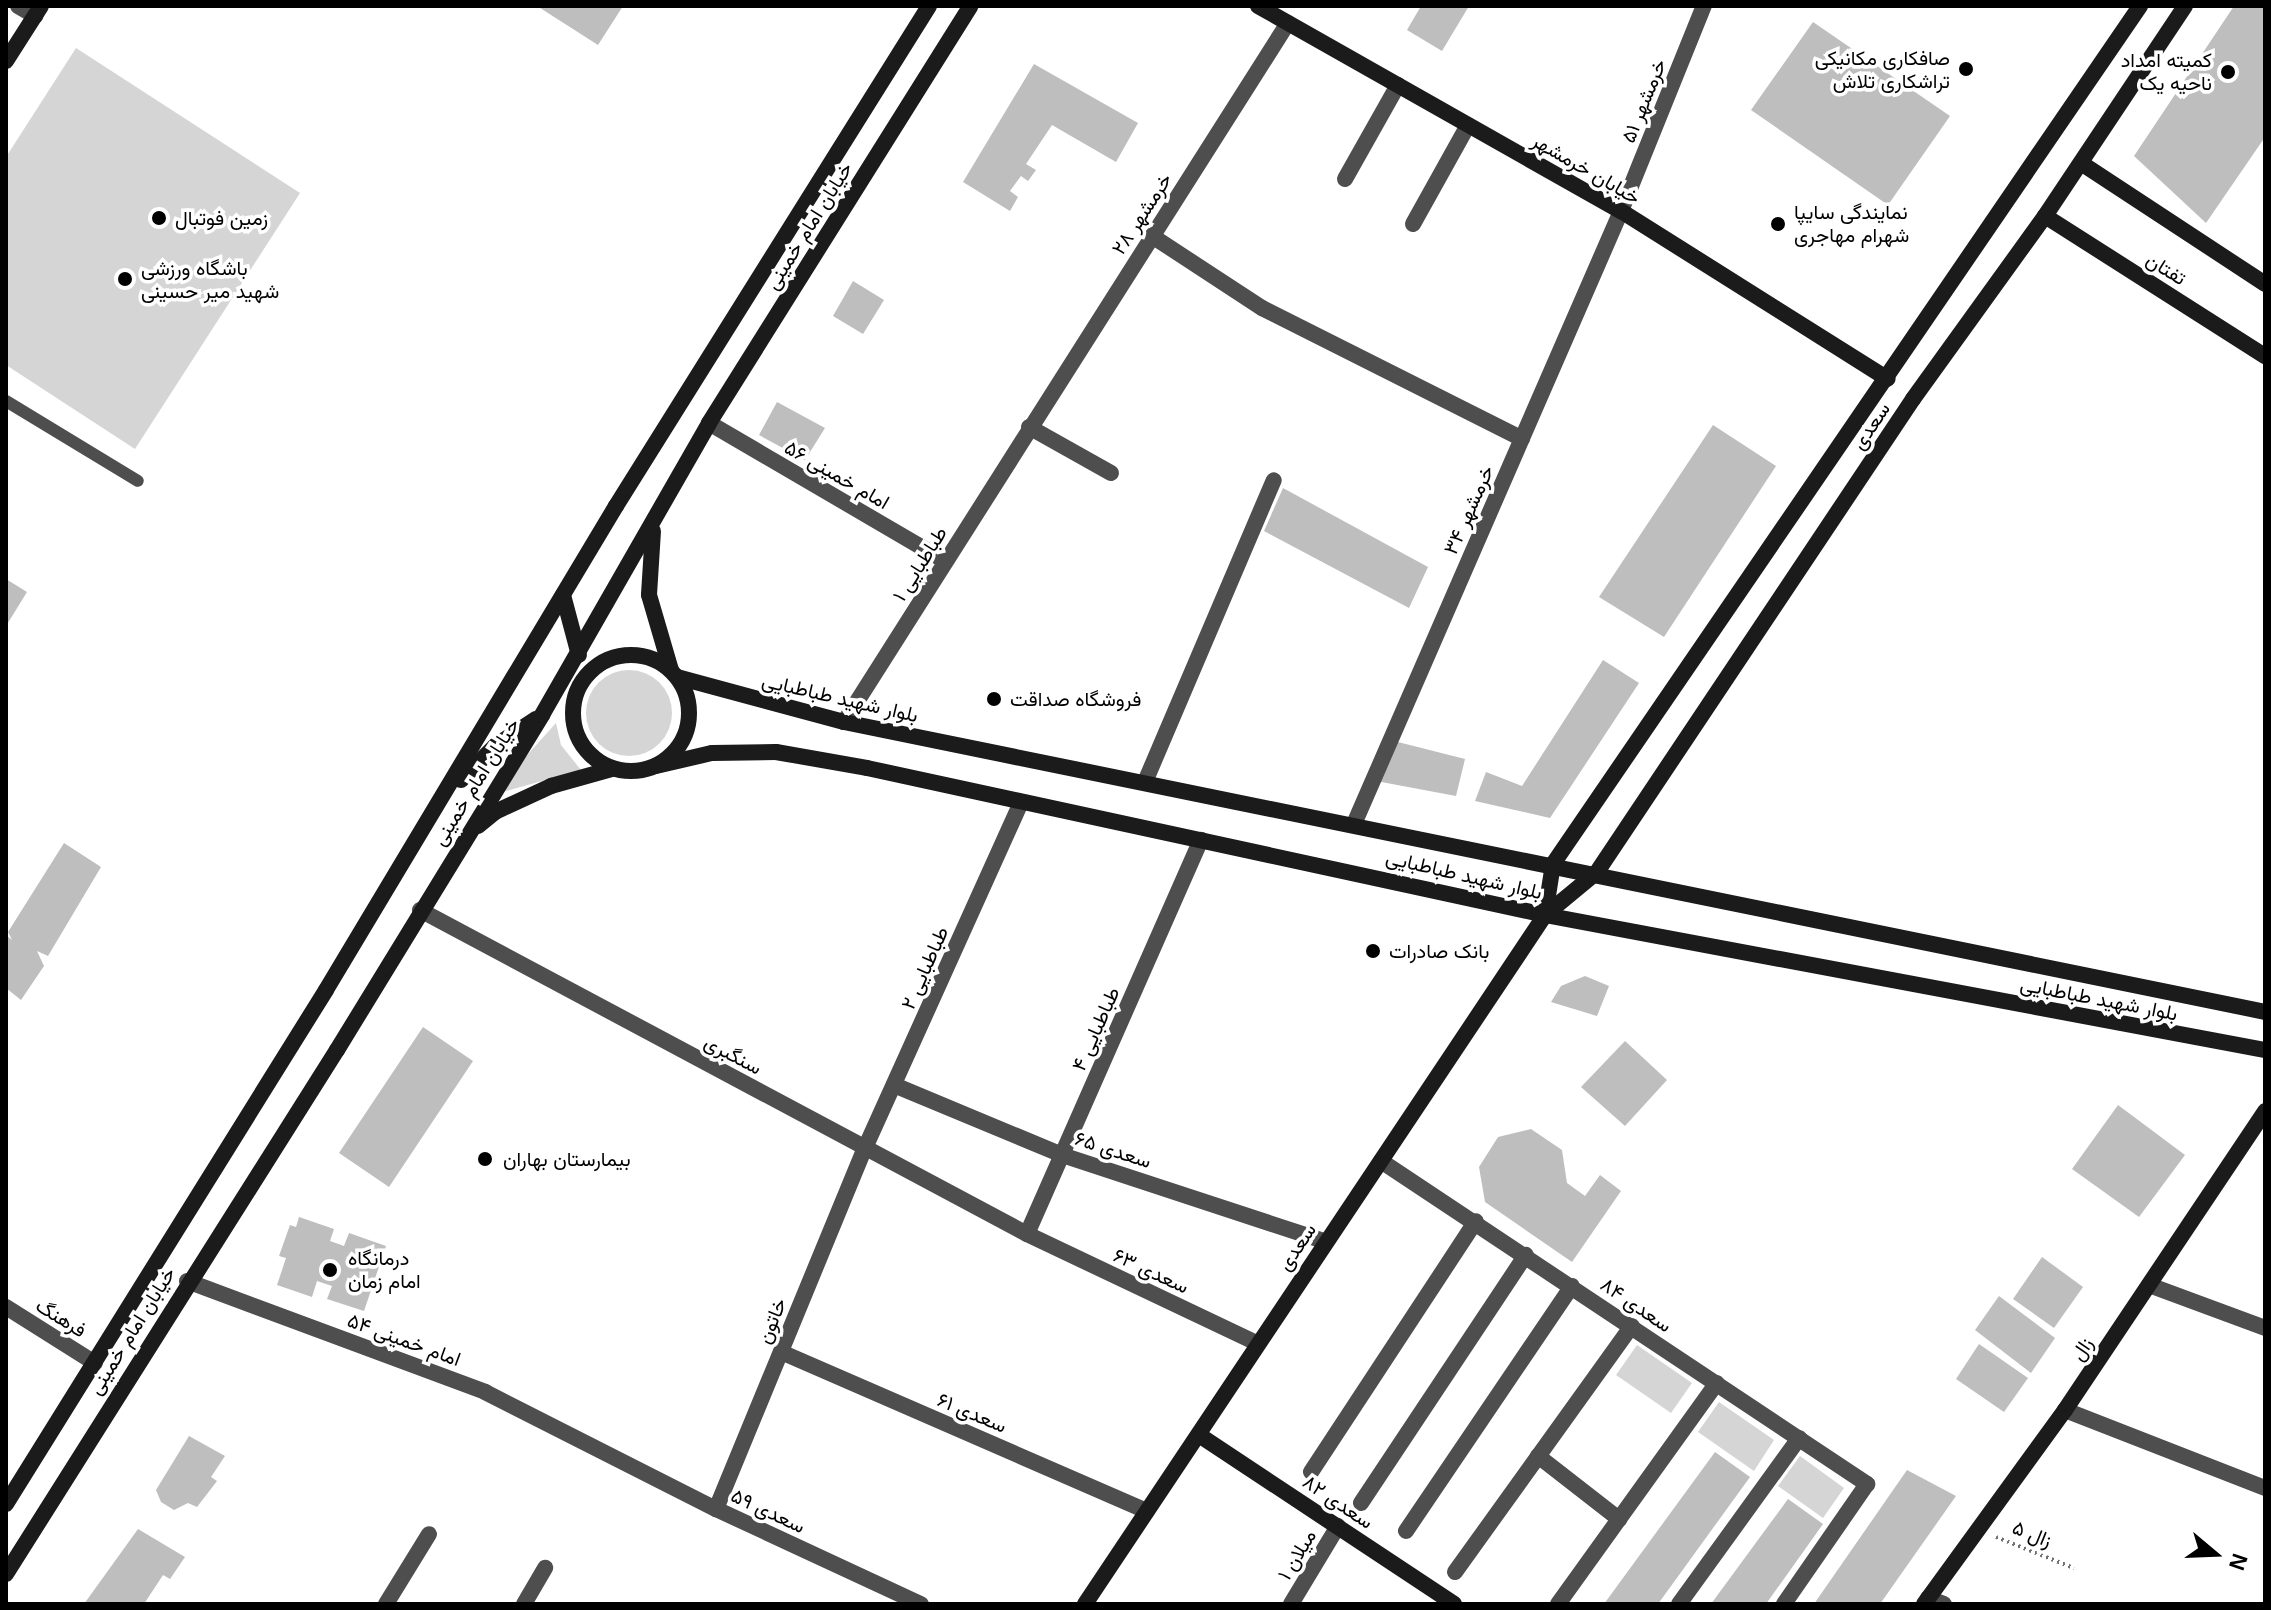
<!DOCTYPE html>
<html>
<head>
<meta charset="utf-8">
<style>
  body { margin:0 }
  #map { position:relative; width:2271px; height:1610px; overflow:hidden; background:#fff; font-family:Arial,Vazirmatn,sans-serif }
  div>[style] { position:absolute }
  .green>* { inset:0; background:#d5d5d5 }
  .round { border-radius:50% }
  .building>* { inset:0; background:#bebebe }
  .path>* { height:4px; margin-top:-2px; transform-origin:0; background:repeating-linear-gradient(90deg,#707070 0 2px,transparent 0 6px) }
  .lane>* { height:12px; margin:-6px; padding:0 6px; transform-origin:6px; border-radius:6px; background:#4e4e4e }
  .street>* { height:16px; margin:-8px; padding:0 8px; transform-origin:8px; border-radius:8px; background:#4e4e4e }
  .secondary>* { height:16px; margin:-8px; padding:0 8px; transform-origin:8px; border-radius:8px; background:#1b1b1b }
  .secondary>.ring { margin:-8px; padding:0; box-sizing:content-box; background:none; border:16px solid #1b1b1b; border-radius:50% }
  .dots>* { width:22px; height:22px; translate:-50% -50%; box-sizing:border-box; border:4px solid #fff; border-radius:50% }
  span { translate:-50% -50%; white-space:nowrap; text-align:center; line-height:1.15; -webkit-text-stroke:7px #fff; paint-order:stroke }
  .poi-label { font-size:20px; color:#000 }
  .right { translate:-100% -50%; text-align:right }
  .left { translate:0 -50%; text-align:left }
  .street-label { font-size:20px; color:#000 }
  .frame { position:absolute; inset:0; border:8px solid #000; pointer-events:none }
  .north { position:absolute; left:2175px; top:1514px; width:80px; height:80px; -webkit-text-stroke:6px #fff; paint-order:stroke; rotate:109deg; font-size:22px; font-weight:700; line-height:32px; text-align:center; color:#000 }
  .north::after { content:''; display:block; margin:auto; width:28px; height:36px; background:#000; clip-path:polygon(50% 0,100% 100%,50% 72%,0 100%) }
</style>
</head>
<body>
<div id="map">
  <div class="green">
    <div style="clip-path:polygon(76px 48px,300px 193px,135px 449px,6px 365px,6px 157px)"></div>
    <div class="round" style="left:586px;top:670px;width:86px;height:86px"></div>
    <div style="clip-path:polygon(556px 723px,561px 745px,581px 770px,506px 791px,501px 784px)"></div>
    <div style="clip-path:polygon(1637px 1345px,1692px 1383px,1671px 1413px,1616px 1375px)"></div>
    <div style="clip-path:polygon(1719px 1402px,1774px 1440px,1754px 1471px,1698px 1432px)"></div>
    <div style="clip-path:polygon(1800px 1456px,1844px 1488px,1823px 1518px,1778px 1486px)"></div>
  </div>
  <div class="building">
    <div style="clip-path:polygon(537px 6px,623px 6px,598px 45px)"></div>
    <div style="clip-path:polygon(1421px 6px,1469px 6px,1442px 51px,1407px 30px)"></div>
    <div style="clip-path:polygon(2234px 6px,2265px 6px,2265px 137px,2206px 223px,2134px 156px)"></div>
    <div style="clip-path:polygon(1813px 22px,1950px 116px,1888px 205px,1751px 110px)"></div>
    <div style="clip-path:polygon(1034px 64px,1138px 123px,1116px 162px,1052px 125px,1026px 164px,1036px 170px,1028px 181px,1021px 176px,1010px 191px,1018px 197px,1010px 211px,963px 182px)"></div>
    <div style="clip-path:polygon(853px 281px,884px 300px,863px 334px,833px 316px)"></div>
    <div style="clip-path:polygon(777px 402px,825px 428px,805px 460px,759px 435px)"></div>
    <div style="clip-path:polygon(1713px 425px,1776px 466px,1664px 637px,1599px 597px)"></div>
    <div style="clip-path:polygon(1283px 488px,1428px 567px,1409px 608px,1264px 531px)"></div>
    <div style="clip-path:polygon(6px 579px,27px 592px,6px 626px)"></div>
    <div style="clip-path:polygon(1603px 660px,1639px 683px,1550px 818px,1475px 801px,1486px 772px,1522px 786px)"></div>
    <div style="clip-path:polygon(1394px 741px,1465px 759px,1456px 796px,1376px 781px)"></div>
    <div style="clip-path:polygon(64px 843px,101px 867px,48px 956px,37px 951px,44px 966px,21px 1000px,6px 988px,6px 935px,12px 940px,8px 932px)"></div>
    <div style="clip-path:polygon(1585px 976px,1609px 986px,1597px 1016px,1551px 1002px,1561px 986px)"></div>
    <div style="clip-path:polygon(423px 1027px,473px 1061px,389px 1187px,339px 1153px)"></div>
    <div style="clip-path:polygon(1625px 1041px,1667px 1080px,1625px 1126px,1581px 1087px)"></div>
    <div style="clip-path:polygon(2118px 1105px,2185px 1155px,2139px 1217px,2072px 1169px)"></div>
    <div style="clip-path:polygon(1531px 1129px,1562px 1150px,1567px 1183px,1585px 1196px,1600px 1175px,1621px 1191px,1572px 1262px,1485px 1202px,1479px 1167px,1498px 1137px)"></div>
    <div style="clip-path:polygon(299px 1217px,334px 1229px,330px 1241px,344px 1246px,349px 1233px,386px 1246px,364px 1311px,327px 1299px,332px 1286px,317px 1281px,312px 1297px,277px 1285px,286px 1258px,279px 1256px,290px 1225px,296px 1227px)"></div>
    <div style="clip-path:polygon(2042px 1257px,2083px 1287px,2054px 1328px,2013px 1299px)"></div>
    <div style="clip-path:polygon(1999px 1296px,2055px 1338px,2031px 1373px,1975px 1330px)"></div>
    <div style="clip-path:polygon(1979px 1344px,2028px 1378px,2004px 1412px,1956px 1379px)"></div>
    <div style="clip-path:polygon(189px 1436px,225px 1456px,211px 1477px,217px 1481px,197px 1507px,188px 1503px,174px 1510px,161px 1502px,156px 1490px)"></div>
    <div style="clip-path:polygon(1715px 1452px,1750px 1477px,1658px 1604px,1604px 1604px)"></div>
    <div style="clip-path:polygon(1907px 1470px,1956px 1496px,1880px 1604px,1814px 1604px)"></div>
    <div style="clip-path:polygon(1788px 1499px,1823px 1524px,1766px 1604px,1711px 1604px)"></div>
    <div style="clip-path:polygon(138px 1529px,185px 1557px,170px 1579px,163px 1575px,144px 1604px,84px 1604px)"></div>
  </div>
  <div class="path">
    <div style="left:1996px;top:1537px;width:84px;rotate:21.7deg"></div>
  </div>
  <div class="lane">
    <div style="left:6px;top:401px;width:154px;rotate:31.2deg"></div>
  </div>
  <div class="street">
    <div style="left:18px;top:6px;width:20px;rotate:30deg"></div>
    <div style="left:1345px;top:179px;width:108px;rotate:-60.6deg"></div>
    <div style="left:1413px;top:224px;width:113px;rotate:-60.9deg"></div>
    <div style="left:1152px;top:236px;width:131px;rotate:33.2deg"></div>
    <div style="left:1262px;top:308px;width:291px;rotate:26.7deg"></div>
    <div style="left:709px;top:423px;width:273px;rotate:30.3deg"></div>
    <div style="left:1029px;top:427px;width:94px;rotate:29.3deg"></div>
    <div style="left:844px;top:722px;width:828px;rotate:-57.58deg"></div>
    <div style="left:1145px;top:782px;width:328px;rotate:-66.9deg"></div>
    <div style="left:1354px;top:824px;width:669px;rotate:-66.46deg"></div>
    <div style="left:1621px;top:211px;width:221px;rotate:-68deg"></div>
    <div style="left:420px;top:910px;width:688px;rotate:28.09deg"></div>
    <div style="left:1027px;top:1234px;width:255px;rotate:25.4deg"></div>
    <div style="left:894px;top:1085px;width:182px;rotate:22.6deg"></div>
    <div style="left:1062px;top:1155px;width:276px;rotate:18.2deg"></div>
    <div style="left:1381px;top:1161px;width:584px;rotate:33.61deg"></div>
    <div style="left:1867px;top:1484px;width:146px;rotate:124.7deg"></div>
    <div style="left:1027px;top:1234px;width:431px;rotate:-66.2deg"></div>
    <div style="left:187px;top:1281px;width:318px;rotate:20.4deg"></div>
    <div style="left:485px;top:1392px;width:259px;rotate:26.9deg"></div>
    <div style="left:716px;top:1509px;width:226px;rotate:24.9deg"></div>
    <div style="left:2149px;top:1285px;width:124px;rotate:20.3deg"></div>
    <div style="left:6px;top:1307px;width:105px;rotate:32.2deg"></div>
    <div style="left:781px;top:1352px;width:399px;rotate:23.5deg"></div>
    <div style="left:2065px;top:1410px;width:215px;rotate:21.3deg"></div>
    <div style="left:1538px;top:1456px;width:103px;rotate:37.9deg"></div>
    <div style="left:1311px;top:1472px;width:300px;rotate:-56.7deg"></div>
    <div style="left:1361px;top:1503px;width:298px;rotate:-56.4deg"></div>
    <div style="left:716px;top:1509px;width:391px;rotate:-67.6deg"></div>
    <div style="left:865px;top:1148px;width:376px;rotate:-65.7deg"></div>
    <div style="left:1406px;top:1531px;width:296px;rotate:-55.9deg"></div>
    <div style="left:1455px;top:1572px;width:303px;rotate:-54.3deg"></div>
    <div style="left:1928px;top:1598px;width:17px;rotate:21deg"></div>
    <div style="left:386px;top:1604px;width:82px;rotate:-58.4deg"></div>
    <div style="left:524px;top:1604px;width:42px;rotate:-59.7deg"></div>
    <div style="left:1291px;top:1604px;width:91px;rotate:-58.9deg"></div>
    <div style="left:1558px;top:1604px;width:272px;rotate:-54.3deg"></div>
    <div style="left:1679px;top:1604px;width:205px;rotate:-54.1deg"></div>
  </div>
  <div class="secondary">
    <div style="left:1258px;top:6px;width:417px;rotate:29.5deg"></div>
    <div style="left:1621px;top:211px;width:315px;rotate:32.2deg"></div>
    <div style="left:6px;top:61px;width:65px;rotate:-57.5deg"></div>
    <div style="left:2081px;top:163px;width:220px;rotate:33.3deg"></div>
    <div style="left:2045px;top:216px;width:261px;rotate:32.5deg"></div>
    <div style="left:653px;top:531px;width:64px;rotate:93.6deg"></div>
    <div style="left:649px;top:595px;width:78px;rotate:73.7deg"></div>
    <div style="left:563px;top:595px;width:62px;rotate:75.1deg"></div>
    <div class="ring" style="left:573px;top:655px;width:100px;height:100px"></div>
    <div style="left:677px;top:677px;width:173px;rotate:15.1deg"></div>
    <div style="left:844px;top:722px;width:1450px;rotate:11.53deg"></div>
    <div style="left:656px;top:766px;width:57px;rotate:-13.1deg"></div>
    <div style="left:712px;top:753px;width:64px;rotate:-0.9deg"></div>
    <div style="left:776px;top:752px;width:92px;rotate:10deg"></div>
    <div style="left:867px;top:768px;width:694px;rotate:12.23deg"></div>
    <div style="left:1545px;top:915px;width:733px;rotate:10.62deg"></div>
    <div style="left:461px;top:780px;width:48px;rotate:-45deg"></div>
    <div style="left:495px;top:746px;width:49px;rotate:-33.4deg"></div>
    <div style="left:478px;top:826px;width:22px;rotate:-39deg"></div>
    <div style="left:495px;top:812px;width:62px;rotate:-24.9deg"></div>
    <div style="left:551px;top:786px;width:63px;rotate:-15.6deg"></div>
    <div style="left:1545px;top:915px;width:52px;rotate:-81.1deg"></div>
    <div style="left:1553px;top:864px;width:1040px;rotate:-55.62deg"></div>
    <div style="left:1199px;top:1435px;width:306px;rotate:33.5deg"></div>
    <div style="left:6px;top:1504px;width:605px;rotate:-58.09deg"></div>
    <div style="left:326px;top:990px;width:564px;rotate:-59.07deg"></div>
    <div style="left:616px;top:506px;width:590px;rotate:-57.95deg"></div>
    <div style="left:6px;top:1574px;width:620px;rotate:-57.72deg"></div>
    <div style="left:337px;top:1050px;width:393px;rotate:-58.5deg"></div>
    <div style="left:542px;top:715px;width:336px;rotate:-60.2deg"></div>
    <div style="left:709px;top:423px;width:492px;rotate:-57.9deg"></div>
    <div style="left:1085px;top:1604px;width:828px;rotate:-56.27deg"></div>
    <div style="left:1545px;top:915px;width:67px;rotate:-39.6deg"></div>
    <div style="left:1597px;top:872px;width:569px;rotate:-56.25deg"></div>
    <div style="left:1913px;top:399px;width:226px;rotate:-54.2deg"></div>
    <div style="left:2045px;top:216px;width:252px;rotate:-56.3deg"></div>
    <div style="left:1924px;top:1604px;width:240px;rotate:-54deg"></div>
    <div style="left:2065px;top:1410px;width:360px;rotate:-56.2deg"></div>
  </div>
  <div class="dots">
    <div style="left:1966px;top:69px;background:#000"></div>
    <div style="left:2228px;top:72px;background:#000"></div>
    <div style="left:159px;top:218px;background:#000"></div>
    <div style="left:1778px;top:224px;background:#000"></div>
    <div style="left:125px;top:279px;background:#000"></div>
    <div style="left:994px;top:699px;background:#000"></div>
    <div style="left:1373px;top:951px;background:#000"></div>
    <div style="left:485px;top:1159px;background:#000"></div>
    <div style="left:330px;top:1270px;background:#000"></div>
  </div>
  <div class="poi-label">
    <span class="right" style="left:1950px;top:70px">صافکاری مکانیکی<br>تراشکاری تلاش</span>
    <span class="right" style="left:2212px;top:72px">کمیته امداد<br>ناحیه یک</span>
    <span class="left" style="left:1794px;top:224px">نمایندگی سایپا<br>شهرام مهاجری</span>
    <span class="left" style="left:175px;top:218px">زمین فوتبال</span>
    <span class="left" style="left:141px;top:280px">باشگاه ورزشی<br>شهید میر حسینی</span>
    <span class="left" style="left:1010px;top:699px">فروشگاه صداقت</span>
    <span class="left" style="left:1389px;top:951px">بانک صادرات</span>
    <span class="left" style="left:503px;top:1159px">بیمارستان بهاران</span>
    <span class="left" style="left:348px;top:1270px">درمانگاه<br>امام زمان</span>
  </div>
  <div class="street-label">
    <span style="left:1644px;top:101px;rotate:-68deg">خرمشهر ۵۱</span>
    <span style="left:1586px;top:169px;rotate:30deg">خیابان خرمشهر</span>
    <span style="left:1142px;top:214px;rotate:-57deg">خرمشهر ۲۸</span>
    <span style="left:809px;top:226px;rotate:-58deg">خیابان امام خمینی</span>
    <span style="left:2166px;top:269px;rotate:32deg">تفتان</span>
    <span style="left:1871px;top:426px;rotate:-56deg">سعدی</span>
    <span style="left:837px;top:475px;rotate:30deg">امام خمینی ۵۶</span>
    <span style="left:1469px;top:510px;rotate:-66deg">خرمشهر ۳۴</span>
    <span style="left:920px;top:564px;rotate:-58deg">طباطبایی ۱</span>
    <span style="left:840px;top:698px;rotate:13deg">بلوار شهید طباطبایی</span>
    <span style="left:476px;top:782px;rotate:-58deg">خیابان امام خمینی</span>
    <span style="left:1464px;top:875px;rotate:13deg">بلوار شهید طباطبایی</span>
    <span style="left:925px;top:968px;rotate:-66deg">طباطبایی ۲</span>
    <span style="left:2099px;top:999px;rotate:11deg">بلوار شهید طباطبایی</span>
    <span style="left:1096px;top:1029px;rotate:-66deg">طباطبایی ۴</span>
    <span style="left:733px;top:1055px;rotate:28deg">سنگبری</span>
    <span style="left:1113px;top:1150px;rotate:18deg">سعدی ۶۵</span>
    <span style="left:1297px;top:1247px;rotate:-56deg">سعدی</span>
    <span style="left:1151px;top:1271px;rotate:25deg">سعدی ۶۳</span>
    <span style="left:1636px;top:1305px;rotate:34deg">سعدی ۸۴</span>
    <span style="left:61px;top:1318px;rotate:32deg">فرهنگ</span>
    <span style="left:772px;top:1321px;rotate:-68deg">خاتون</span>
    <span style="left:132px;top:1331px;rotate:-58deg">خیابان امام خمینی</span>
    <span style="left:404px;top:1340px;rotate:20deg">امام خمینی ۵۴</span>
    <span style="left:2082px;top:1349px;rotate:-56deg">زال</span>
    <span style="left:972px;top:1413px;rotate:23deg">سعدی ۶۱</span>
    <span style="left:1338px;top:1502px;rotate:34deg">سعدی ۸۲</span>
    <span style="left:768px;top:1511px;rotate:25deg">سعدی ۵۹</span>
    <span style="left:2032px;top:1534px;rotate:22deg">زال ۵</span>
    <span style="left:1297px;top:1555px;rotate:-59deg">میلان ۱</span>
  </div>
  <div class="frame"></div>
  <div class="north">N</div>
</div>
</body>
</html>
